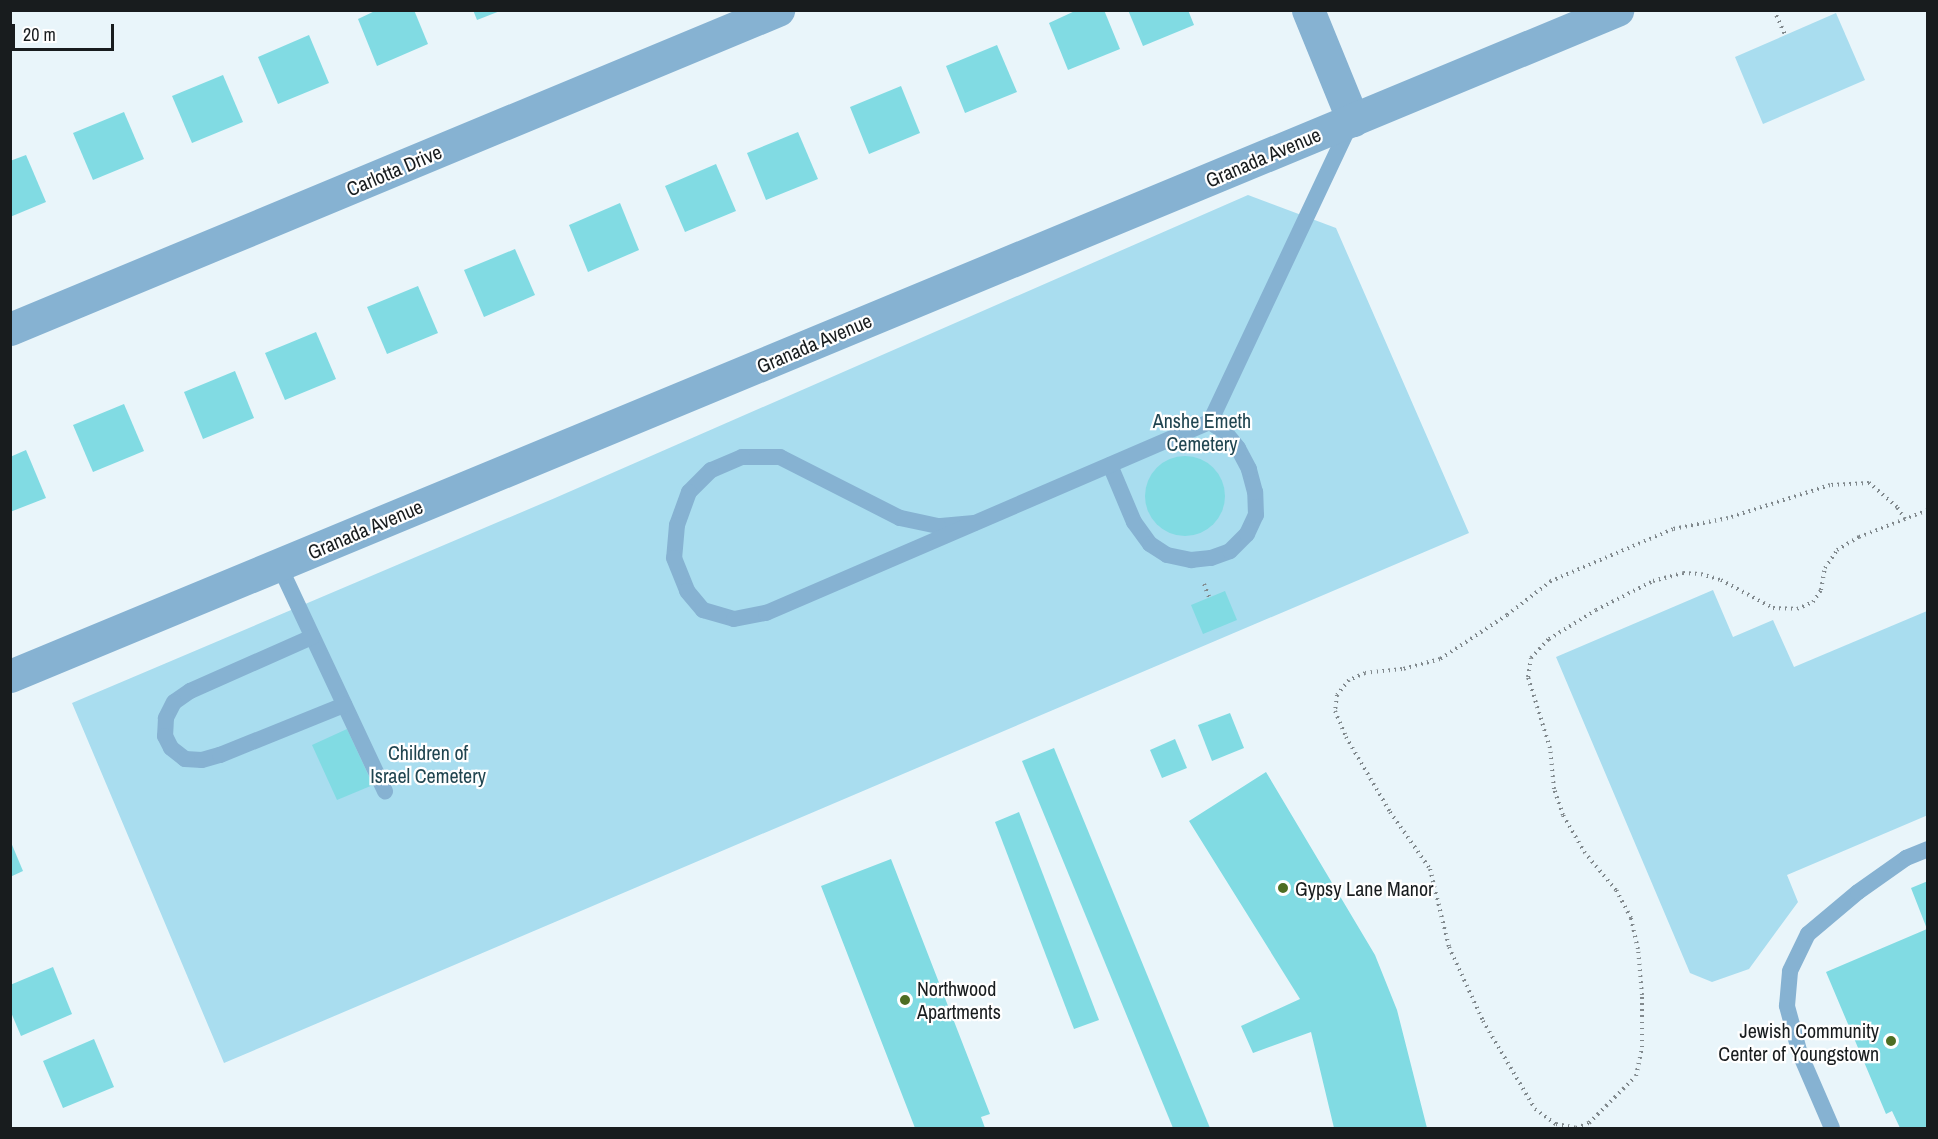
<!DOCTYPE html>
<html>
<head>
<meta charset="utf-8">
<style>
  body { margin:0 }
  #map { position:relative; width:1938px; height:1139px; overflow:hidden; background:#e9f5fa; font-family:"Archivo Narrow",sans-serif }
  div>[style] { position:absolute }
  .green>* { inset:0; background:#a9ddef }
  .building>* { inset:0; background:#81dbe3 }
  .round { border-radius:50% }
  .path>* { height:4px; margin-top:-2px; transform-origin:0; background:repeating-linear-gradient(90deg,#81898d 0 1.5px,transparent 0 6px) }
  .service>* { height:16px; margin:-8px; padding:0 8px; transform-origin:8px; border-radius:8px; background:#86b2d2 }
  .minor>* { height:33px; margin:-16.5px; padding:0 16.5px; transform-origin:16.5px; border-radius:16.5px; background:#86b2d2 }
  .dots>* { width:16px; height:16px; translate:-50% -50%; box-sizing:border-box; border:3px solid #fff; border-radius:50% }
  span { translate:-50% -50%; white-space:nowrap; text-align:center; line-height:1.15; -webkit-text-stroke:4.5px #fff; paint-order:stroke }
  .street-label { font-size:20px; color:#181c1e }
  .park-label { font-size:20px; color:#204550 }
  .poi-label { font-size:20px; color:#181c1e }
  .left { translate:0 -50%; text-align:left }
  .right { translate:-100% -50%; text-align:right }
  .frame { position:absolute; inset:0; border:12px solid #181c1e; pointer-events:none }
  .scale { position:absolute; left:12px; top:24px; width:102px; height:27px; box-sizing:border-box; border:3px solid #181c1e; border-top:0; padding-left:8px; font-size:18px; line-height:21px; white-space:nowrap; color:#181c1e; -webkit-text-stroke:4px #fff; paint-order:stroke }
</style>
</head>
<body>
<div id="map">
  <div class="green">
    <div style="clip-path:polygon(1836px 13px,1865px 80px,1763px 124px,1735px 57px)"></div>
    <div style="clip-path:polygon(1248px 195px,1336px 228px,1469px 533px,224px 1063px,72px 703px,555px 498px)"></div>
    <div style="clip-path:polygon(1713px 590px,1733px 637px,1773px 620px,1794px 667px,1927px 611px,1928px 815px,1787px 875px,1798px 902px,1749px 969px,1712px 982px,1690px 973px,1556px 657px)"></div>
  </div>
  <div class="building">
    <div style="clip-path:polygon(377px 10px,414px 10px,428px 44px,377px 66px,358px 19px)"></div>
    <div style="clip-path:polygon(473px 10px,500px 10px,500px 11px,477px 20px)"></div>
    <div style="clip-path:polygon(1077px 10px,1104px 10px,1120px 49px,1068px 70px,1049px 23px)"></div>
    <div style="clip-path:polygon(1128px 10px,1188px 10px,1194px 25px,1143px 46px)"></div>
    <div style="clip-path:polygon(309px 35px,329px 83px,278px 104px,258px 57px)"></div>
    <div style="clip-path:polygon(997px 45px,1017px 92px,965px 113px,946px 66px)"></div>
    <div style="clip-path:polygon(223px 75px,243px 122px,192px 143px,172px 96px)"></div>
    <div style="clip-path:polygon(901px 86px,920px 133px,869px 154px,850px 107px)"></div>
    <div style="clip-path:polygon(124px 112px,144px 159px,93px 180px,73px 133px)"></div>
    <div style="clip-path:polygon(798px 132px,818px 179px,766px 200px,747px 153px)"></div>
    <div style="clip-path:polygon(26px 155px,46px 202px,10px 217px,10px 161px)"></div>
    <div style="clip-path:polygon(716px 164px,736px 211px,685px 232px,665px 186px)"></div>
    <div style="clip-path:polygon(620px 203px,639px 250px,588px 272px,569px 225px)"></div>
    <div style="clip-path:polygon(515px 249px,535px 295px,484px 317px,464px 270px)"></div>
    <div style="clip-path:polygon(418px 286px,438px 333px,387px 354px,367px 307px)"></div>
    <div style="clip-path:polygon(316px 332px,336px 379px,285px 400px,265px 353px)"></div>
    <div style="clip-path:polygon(235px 371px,254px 418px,203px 439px,184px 392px)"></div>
    <div style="clip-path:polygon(124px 404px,144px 451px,93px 472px,73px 425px)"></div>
    <div style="clip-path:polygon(26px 450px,46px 498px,10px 512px,10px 457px)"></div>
    <div class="round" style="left:1145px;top:456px;width:80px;height:80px"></div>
    <div style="clip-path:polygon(1225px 591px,1237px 620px,1203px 634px,1191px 605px)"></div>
    <div style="clip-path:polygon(1230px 713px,1244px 748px,1212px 761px,1198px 725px)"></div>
    <div style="clip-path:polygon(347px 729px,373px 785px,337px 800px,312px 745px)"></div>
    <div style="clip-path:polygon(1175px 739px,1187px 768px,1162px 778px,1150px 750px)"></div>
    <div style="clip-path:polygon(1054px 748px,1210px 1128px,1173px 1128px,1022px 761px)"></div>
    <div style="clip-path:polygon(1266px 772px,1375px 955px,1397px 1010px,1427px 1128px,1334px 1128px,1311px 1032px,1253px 1053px,1241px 1026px,1300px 999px,1189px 821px)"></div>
    <div style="clip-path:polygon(1019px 812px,1099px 1020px,1074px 1029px,995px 822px)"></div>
    <div style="clip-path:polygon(10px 840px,23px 871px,10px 877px)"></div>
    <div style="clip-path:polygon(891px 859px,990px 1114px,981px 1117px,985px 1128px,915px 1128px,821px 886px)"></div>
    <div style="clip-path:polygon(1928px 881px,1928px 1128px,1900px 1128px,1892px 1111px,1886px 1114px,1826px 972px,1927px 929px,1911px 888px)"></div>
    <div style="clip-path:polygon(53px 967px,72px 1014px,21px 1036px,10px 1010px,10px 985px)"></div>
    <div style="clip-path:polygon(94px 1039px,114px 1087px,63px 1108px,43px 1061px)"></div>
  </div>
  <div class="path">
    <div style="left:1774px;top:10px;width:27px;rotate:66deg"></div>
    <div style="left:1905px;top:519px;width:14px;rotate:-124deg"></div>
    <div style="left:1897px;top:507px;width:37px;rotate:-139deg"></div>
    <div style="left:1869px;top:483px;width:39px;rotate:177deg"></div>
    <div style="left:1830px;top:485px;width:107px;rotate:162.1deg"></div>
    <div style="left:1728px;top:518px;width:56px;rotate:168.7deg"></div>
    <div style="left:1673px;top:529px;width:133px;rotate:156.9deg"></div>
    <div style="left:1551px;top:581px;width:56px;rotate:142.3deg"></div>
    <div style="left:1507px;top:615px;width:80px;rotate:146.7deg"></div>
    <div style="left:1440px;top:659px;width:39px;rotate:165deg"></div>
    <div style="left:1402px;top:669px;width:37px;rotate:174deg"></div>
    <div style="left:1365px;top:673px;width:17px;rotate:156deg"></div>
    <div style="left:1349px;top:680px;width:19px;rotate:129deg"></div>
    <div style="left:1337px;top:695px;width:16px;rotate:97deg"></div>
    <div style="left:1335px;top:711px;width:28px;rotate:67deg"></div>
    <div style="left:1346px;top:737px;width:87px;rotate:59.6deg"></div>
    <div style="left:1390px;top:812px;width:70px;rotate:54.9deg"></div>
    <div style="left:1430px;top:869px;width:80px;rotate:76.3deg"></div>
    <div style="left:1449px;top:947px;width:81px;rotate:65.3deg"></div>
    <div style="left:1483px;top:1021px;width:102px;rotate:59.4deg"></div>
    <div style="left:1535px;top:1109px;width:26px;rotate:36deg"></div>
    <div style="left:1556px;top:1124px;width:20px;rotate:11deg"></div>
    <div style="left:1576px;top:1128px;width:14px;rotate:-21deg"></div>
    <div style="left:1589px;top:1123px;width:66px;rotate:-45deg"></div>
    <div style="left:1636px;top:1076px;width:30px;rotate:-78deg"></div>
    <div style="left:1642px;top:1047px;width:52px;rotate:-90deg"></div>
    <div style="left:1642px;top:995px;width:46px;rotate:-95deg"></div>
    <div style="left:1638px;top:949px;width:32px;rotate:-103deg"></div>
    <div style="left:1631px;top:918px;width:32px;rotate:-118deg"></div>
    <div style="left:1616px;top:890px;width:48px;rotate:-130deg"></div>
    <div style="left:1585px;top:853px;width:44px;rotate:-120.1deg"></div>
    <div style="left:1563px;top:815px;width:28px;rotate:-109deg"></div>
    <div style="left:1554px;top:789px;width:41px;rotate:-95.6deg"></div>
    <div style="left:1550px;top:748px;width:74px;rotate:-107.2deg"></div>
    <div style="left:1528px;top:677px;width:19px;rotate:-81deg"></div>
    <div style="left:1531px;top:658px;width:26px;rotate:-47deg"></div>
    <div style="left:1549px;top:639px;width:55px;rotate:-31.7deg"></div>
    <div style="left:1596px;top:610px;width:64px;rotate:-27deg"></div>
    <div style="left:1653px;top:581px;width:31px;rotate:-15deg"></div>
    <div style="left:1683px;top:573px;width:18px;rotate:3deg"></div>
    <div style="left:1701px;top:574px;width:21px;rotate:17deg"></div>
    <div style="left:1721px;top:580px;width:59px;rotate:28.3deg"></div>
    <div style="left:1773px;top:608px;width:24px;rotate:2deg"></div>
    <div style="left:1797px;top:609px;width:17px;rotate:-24deg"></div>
    <div style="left:1813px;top:602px;width:14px;rotate:-56deg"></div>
    <div style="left:1821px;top:590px;width:22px;rotate:-80deg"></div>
    <div style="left:1825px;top:568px;width:22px;rotate:-56deg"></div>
    <div style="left:1837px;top:550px;width:26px;rotate:-31deg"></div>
    <div style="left:1859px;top:537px;width:74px;rotate:-21.4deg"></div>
    <div style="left:1204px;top:584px;width:14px;rotate:69deg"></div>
  </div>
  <div class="service">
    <div style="left:1110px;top:465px;width:62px;rotate:67.2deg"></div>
    <div style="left:1134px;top:522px;width:27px;rotate:54deg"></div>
    <div style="left:1150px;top:544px;width:20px;rotate:33deg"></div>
    <div style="left:1167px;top:555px;width:25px;rotate:12deg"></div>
    <div style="left:1191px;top:560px;width:20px;rotate:-6deg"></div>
    <div style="left:1211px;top:558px;width:20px;rotate:-20deg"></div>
    <div style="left:1230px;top:551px;width:24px;rotate:-45deg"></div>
    <div style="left:1247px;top:534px;width:21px;rotate:-65deg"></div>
    <div style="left:1256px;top:515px;width:23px;rotate:-92deg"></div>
    <div style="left:1255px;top:492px;width:24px;rotate:-105deg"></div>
    <div style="left:1249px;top:469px;width:24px;rotate:-118deg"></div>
    <div style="left:1238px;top:448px;width:19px;rotate:-129deg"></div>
    <div style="left:1226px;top:433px;width:19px;rotate:-145deg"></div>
    <div style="left:974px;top:523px;width:36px;rotate:175deg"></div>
    <div style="left:938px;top:526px;width:39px;rotate:-168deg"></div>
    <div style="left:900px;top:518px;width:135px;rotate:-153.1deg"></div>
    <div style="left:780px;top:457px;width:38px;rotate:180deg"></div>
    <div style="left:742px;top:457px;width:34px;rotate:157deg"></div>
    <div style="left:711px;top:470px;width:31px;rotate:135deg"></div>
    <div style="left:689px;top:492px;width:35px;rotate:110deg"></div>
    <div style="left:677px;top:525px;width:33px;rotate:95deg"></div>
    <div style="left:674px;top:558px;width:35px;rotate:68deg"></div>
    <div style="left:687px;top:591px;width:25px;rotate:50deg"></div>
    <div style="left:703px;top:610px;width:32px;rotate:16deg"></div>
    <div style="left:734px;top:619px;width:33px;rotate:-11deg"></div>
    <div style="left:766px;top:613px;width:483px;rotate:-23.3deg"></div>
    <div style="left:1210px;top:422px;width:331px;rotate:-64.8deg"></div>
    <div style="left:279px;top:565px;width:250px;rotate:64.9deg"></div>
    <div style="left:312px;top:637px;width:133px;rotate:156.1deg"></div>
    <div style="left:190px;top:691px;width:19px;rotate:145deg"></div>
    <div style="left:174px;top:702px;width:18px;rotate:117deg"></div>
    <div style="left:166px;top:718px;width:18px;rotate:93deg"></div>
    <div style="left:165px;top:736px;width:13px;rotate:63deg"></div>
    <div style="left:171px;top:748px;width:18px;rotate:38deg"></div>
    <div style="left:185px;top:759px;width:17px;rotate:3deg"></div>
    <div style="left:202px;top:760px;width:19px;rotate:-16deg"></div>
    <div style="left:220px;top:755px;width:134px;rotate:-22deg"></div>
    <div style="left:1832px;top:1128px;width:81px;rotate:-113.4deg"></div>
    <div style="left:1800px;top:1054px;width:50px;rotate:-105.2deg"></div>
    <div style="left:1787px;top:1006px;width:35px;rotate:-85deg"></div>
    <div style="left:1790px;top:971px;width:41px;rotate:-64.1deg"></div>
    <div style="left:1808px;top:934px;width:65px;rotate:-40deg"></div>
    <div style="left:1858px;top:892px;width:59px;rotate:-35.3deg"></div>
    <div style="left:1906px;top:858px;width:24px;rotate:-22deg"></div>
  </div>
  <div class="minor">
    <div style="left:1308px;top:10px;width:119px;rotate:67.8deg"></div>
    <div style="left:10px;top:329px;width:832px;rotate:-22.56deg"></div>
    <div style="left:10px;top:676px;width:1740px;rotate:-22.51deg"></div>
  </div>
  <div class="dots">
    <div style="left:1283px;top:888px;background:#4d6d23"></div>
    <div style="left:905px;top:1000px;background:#4d6d23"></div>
    <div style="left:1891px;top:1041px;background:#4d6d23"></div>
  </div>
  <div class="street-label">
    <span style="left:1263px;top:157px;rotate:-23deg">Granada Avenue</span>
    <span style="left:394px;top:170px;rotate:-23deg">Carlotta Drive</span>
    <span style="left:814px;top:343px;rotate:-23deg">Granada Avenue</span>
    <span style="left:365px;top:529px;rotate:-23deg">Granada Avenue</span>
  </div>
  <div class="park-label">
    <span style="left:1202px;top:432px">Anshe Emeth<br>Cemetery</span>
    <span style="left:428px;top:764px">Children of<br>Israel Cemetery</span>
  </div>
  <div class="poi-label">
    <span class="left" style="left:1295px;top:888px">Gypsy Lane Manor</span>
    <span class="left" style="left:917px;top:1000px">Northwood<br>Apartments</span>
    <span class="right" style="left:1879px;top:1042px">Jewish Community<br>Center of Youngstown</span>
  </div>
  <div class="frame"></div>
  <div class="scale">20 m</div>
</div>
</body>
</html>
